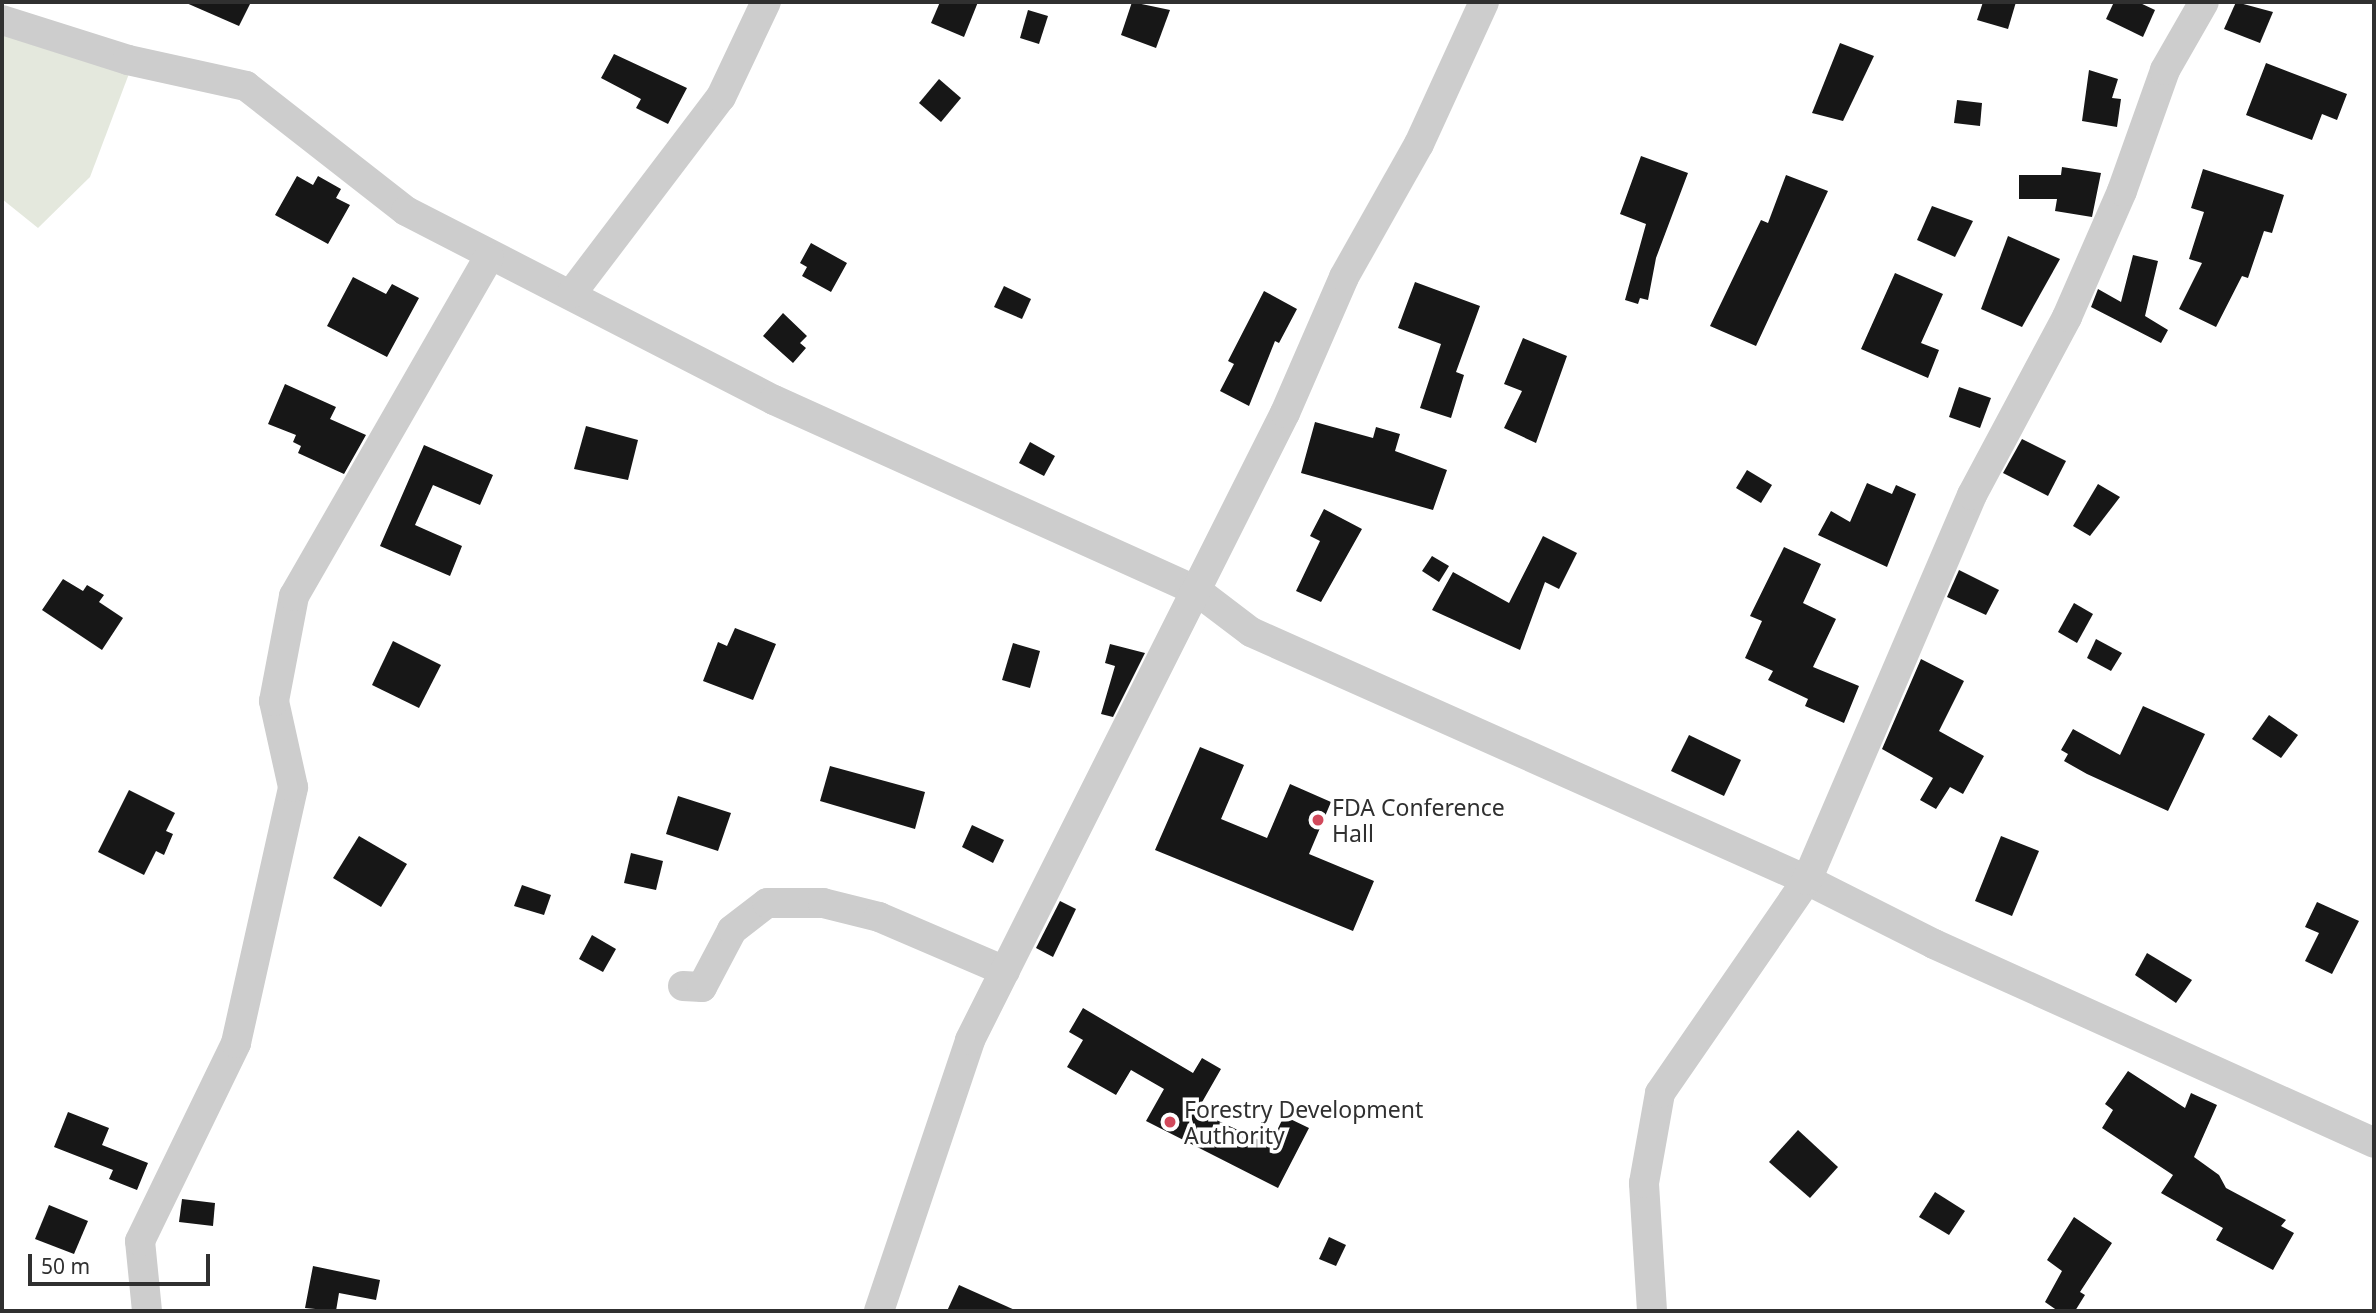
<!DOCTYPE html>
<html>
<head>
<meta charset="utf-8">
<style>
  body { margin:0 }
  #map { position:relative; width:2376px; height:1313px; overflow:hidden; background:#fff; font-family:"Noto Sans",sans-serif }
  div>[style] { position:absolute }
  .green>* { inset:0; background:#e4e8dd }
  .building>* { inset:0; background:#171717 }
  .minor>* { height:30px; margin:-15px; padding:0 15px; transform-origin:15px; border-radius:15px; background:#cdcdcd }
  .dots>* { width:19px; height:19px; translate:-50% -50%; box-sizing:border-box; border:4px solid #fff; border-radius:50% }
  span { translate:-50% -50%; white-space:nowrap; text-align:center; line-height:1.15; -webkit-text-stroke:7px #fff; paint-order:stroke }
  .poi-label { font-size:23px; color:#303030 }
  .left { translate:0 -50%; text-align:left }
  .frame { position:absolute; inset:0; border:4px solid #303030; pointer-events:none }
  .scale { position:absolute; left:28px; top:1254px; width:182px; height:32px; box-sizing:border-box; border:4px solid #303030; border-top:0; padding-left:9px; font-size:21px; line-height:24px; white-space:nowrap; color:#303030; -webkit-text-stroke:5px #fff; paint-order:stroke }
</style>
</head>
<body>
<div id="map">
  <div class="green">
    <div style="clip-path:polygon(2px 25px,130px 71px,90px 177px,38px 228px,2px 199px)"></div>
  </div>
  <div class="building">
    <div style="clip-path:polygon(184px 2px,251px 2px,239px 26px)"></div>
    <div style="clip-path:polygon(940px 2px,978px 2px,964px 37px,931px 23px)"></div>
    <div style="clip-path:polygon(1132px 2px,1170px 10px,1156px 48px,1121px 35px)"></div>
    <div style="clip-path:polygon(1983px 2px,2016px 2px,2008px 29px,1977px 20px)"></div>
    <div style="clip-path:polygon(2114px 2px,2138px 2px,2155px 10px,2143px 37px,2106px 19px)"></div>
    <div style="clip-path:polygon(2236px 2px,2273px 12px,2260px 43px,2224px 29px)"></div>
    <div style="clip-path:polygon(1028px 10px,1048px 16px,1039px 44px,1020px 38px)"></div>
    <div style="clip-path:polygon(1840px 43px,1874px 56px,1843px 121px,1812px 113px)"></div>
    <div style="clip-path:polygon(614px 54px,687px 88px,668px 124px,636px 108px,641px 99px,601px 78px)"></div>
    <div style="clip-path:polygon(2266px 63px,2347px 94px,2337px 120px,2322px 114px,2312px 140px,2246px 115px)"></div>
    <div style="clip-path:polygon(2089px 70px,2118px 79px,2112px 98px,2121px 99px,2117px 127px,2082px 121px)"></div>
    <div style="clip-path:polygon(939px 79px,961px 98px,941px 122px,919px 103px)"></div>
    <div style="clip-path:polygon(1957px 100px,1982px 103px,1980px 126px,1954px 123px)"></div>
    <div style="clip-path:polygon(1641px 156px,1688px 173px,1656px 258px,1648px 300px,1640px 298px,1638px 304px,1625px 300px,1646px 224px,1620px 214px)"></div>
    <div style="clip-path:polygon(2062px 167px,2101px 173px,2092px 217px,2055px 211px,2057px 199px,2019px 199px,2019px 175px,2061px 175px)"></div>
    <div style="clip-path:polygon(2203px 169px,2284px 195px,2272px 233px,2264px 231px,2248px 278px,2242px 276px,2216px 327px,2179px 309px,2202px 263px,2189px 259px,2204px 212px,2191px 208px)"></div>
    <div style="clip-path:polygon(1786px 175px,1828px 191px,1756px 346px,1710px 326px,1761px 220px,1768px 223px)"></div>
    <div style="clip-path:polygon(297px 176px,313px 185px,318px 176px,341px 189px,336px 198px,350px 205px,328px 244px,275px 215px)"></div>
    <div style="clip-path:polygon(1932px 206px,1973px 221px,1955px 257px,1917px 240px)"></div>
    <div style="clip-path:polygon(2008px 236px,2060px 259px,2022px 327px,1981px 309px)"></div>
    <div style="clip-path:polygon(811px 243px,847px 263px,831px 292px,802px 276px,807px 267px,800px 263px)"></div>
    <div style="clip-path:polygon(2133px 255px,2158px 261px,2145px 316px,2168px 330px,2161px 343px,2091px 307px,2098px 289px,2121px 302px)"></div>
    <div style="clip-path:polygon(1895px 273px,1943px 294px,1921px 343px,1939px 350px,1928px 378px,1861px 349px)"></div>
    <div style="clip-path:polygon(353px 277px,386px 294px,392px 284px,419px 298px,387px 357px,327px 326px)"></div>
    <div style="clip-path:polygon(1415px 282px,1480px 306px,1456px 372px,1464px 375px,1451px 418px,1420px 408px,1441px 344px,1398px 328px)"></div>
    <div style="clip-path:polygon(1004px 286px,1031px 299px,1022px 319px,994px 307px)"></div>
    <div style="clip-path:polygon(1264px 291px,1297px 309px,1279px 343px,1275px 341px,1249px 406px,1220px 391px,1234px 364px,1228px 361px)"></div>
    <div style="clip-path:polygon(783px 313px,807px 336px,800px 343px,806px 348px,793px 363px,763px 336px)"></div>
    <div style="clip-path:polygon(1523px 338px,1567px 356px,1536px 443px,1504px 428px,1522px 391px,1504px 384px)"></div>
    <div style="clip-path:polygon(285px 384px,336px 407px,330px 419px,366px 435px,344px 474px,298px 453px,301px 446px,293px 442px,296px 435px,268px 424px)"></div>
    <div style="clip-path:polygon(1959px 387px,1991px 398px,1980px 428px,1949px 417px)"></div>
    <div style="clip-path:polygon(1315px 422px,1373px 438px,1376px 427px,1400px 434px,1395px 451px,1447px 470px,1433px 510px,1301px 473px)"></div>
    <div style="clip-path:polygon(586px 426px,638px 440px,628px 480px,574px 469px)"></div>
    <div style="clip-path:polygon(2022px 439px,2066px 461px,2048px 496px,2003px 473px)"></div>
    <div style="clip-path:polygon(1030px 442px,1055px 456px,1044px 476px,1019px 463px)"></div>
    <div style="clip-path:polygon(424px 445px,493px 475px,480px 505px,433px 485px,415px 525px,462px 546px,450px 576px,380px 546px)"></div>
    <div style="clip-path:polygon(1747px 470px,1772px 485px,1761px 503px,1736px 488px)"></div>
    <div style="clip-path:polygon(1867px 483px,1892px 494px,1896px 485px,1916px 494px,1887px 567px,1818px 535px,1831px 511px,1850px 522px)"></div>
    <div style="clip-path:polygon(2098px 484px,2120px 497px,2090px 536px,2073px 526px)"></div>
    <div style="clip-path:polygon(1324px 509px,1362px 529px,1321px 602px,1296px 591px,1320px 541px,1310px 536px)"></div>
    <div style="clip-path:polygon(1543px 536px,1577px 553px,1559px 589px,1545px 582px,1520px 650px,1432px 610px,1453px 572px,1509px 603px)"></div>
    <div style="clip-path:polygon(1784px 547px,1821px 564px,1803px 603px,1836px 619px,1813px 667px,1859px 686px,1844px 723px,1805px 706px,1808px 699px,1768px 680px,1773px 671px,1745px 658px,1762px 621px,1750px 616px)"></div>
    <div style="clip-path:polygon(1432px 556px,1449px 566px,1439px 582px,1422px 571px)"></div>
    <div style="clip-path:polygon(1959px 570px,1999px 590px,1986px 615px,1947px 597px)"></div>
    <div style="clip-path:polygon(63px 579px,83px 591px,87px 585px,104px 595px,99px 602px,123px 618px,102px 650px,42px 610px)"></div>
    <div style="clip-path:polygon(2074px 603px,2093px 614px,2077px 643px,2058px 632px)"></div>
    <div style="clip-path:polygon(735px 628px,776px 644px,753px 700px,703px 681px,718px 642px,727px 646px)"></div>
    <div style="clip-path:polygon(2096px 639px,2122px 653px,2111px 671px,2087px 658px)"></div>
    <div style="clip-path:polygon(393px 641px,441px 665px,419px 708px,372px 685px)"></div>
    <div style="clip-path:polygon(1013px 643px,1040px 651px,1030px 688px,1002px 680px)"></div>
    <div style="clip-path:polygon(1110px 644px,1145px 653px,1113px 717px,1101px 714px,1115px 666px,1105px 663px)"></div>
    <div style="clip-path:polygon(1921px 659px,1964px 681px,1939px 731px,1984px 756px,1963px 794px,1950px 787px,1936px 809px,1920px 800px,1933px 778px,1882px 749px)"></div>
    <div style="clip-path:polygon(2143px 706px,2205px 734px,2168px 811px,2087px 774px,2064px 761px,2068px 754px,2061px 750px,2073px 729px,2120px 755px)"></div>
    <div style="clip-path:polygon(2269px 715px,2298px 735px,2281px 758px,2252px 739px)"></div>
    <div style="clip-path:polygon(1689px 735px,1741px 760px,1724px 796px,1671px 771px)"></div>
    <div style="clip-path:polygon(1200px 747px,1244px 765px,1221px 819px,1267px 838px,1290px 784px,1331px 802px,1309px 854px,1374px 881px,1353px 931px,1155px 850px)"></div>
    <div style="clip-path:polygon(830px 766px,925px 792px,915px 829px,820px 801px)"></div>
    <div style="clip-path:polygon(129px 790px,175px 813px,166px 831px,173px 834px,164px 855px,156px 851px,144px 875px,98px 852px)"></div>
    <div style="clip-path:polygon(678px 796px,731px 813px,718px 851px,666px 834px)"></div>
    <div style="clip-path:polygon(972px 825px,1004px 840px,993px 863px,962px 847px)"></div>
    <div style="clip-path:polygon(359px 836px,407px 864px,381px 907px,333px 878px)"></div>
    <div style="clip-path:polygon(2001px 836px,2039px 851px,2012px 916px,1975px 901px)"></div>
    <div style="clip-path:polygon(631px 853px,663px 861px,656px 890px,624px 883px)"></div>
    <div style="clip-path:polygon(522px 885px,551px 895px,544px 915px,514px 906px)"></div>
    <div style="clip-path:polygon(1060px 901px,1076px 909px,1053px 957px,1036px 948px)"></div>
    <div style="clip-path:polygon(2317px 902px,2359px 921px,2332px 974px,2305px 961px,2319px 933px,2305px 927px)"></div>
    <div style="clip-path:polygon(592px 935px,616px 949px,603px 972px,579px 959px)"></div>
    <div style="clip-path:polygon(2147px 953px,2192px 980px,2176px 1003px,2135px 975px)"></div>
    <div style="clip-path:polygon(1083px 1008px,1193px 1073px,1202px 1058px,1221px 1069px,1197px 1111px,1270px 1145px,1284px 1116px,1309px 1128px,1278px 1188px,1146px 1121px,1164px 1089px,1131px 1070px,1116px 1095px,1067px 1067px,1083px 1040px,1069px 1032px)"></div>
    <div style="clip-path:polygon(2128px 1071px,2185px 1108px,2191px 1093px,2217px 1105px,2194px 1157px,2219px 1175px,2226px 1188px,2286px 1220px,2281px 1226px,2294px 1233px,2273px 1270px,2216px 1240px,2223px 1228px,2161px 1193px,2173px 1175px,2102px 1128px,2113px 1110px,2105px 1104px)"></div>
    <div style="clip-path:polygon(68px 1112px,109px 1128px,102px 1145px,148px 1163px,137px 1190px,109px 1179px,113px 1170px,54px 1147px)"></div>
    <div style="clip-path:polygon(1798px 1130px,1838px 1167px,1810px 1198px,1769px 1162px)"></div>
    <div style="clip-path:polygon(1935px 1192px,1965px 1211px,1949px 1235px,1919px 1217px)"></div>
    <div style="clip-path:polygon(182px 1199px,215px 1203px,213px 1226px,179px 1222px)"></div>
    <div style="clip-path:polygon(49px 1205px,88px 1221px,74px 1254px,35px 1239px)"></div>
    <div style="clip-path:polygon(2074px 1217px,2112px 1243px,2080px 1292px,2085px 1295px,2075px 1311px,2058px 1311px,2045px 1302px,2062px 1271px,2047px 1260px)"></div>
    <div style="clip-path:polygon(1329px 1237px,1346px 1245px,1336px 1266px,1319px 1259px)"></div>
    <div style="clip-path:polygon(313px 1266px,380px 1280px,376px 1300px,339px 1293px,336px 1311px,305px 1308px)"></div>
    <div style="clip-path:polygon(959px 1285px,1017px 1311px,947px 1311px)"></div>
  </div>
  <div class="minor">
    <div style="left:2px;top:20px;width:132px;rotate:17.6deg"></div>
    <div style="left:128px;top:60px;width:121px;rotate:12.4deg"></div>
    <div style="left:246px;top:86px;width:203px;rotate:38deg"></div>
    <div style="left:406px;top:211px;width:414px;rotate:27.2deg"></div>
    <div style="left:774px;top:400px;width:464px;rotate:24.3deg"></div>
    <div style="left:1197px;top:591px;width:68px;rotate:37.2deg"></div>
    <div style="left:1251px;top:632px;width:609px;rotate:24.04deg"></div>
    <div style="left:1807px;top:880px;width:142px;rotate:26.7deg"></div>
    <div style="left:1934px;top:944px;width:483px;rotate:24.3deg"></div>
    <div style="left:572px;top:293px;width:246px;rotate:-52.8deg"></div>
    <div style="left:721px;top:97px;width:105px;rotate:-64.7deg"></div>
    <div style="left:683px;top:986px;width:19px;rotate:3deg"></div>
    <div style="left:702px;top:987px;width:64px;rotate:-62.2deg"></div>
    <div style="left:732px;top:930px;width:44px;rotate:-37.6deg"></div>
    <div style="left:767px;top:903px;width:56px"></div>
    <div style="left:823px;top:903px;width:58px;rotate:14deg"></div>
    <div style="left:879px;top:917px;width:137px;rotate:23.2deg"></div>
    <div style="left:147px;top:1311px;width:70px;rotate:-95.7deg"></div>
    <div style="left:140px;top:1241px;width:220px;rotate:-64.1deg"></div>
    <div style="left:236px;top:1043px;width:262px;rotate:-77.4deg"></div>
    <div style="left:293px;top:787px;width:88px;rotate:-102.5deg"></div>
    <div style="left:274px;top:701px;width:107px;rotate:-79.2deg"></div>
    <div style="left:294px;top:596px;width:391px;rotate:-60.1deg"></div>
    <div style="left:879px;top:1311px;width:286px;rotate:-71.4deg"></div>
    <div style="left:970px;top:1040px;width:702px;rotate:-63.33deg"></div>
    <div style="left:1285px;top:413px;width:148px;rotate:-66.5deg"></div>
    <div style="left:1344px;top:277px;width:153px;rotate:-60.6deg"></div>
    <div style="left:1419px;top:144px;width:156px;rotate:-65.4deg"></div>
    <div style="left:1652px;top:1311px;width:128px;rotate:-93.6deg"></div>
    <div style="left:1644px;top:1183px;width:91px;rotate:-79.9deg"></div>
    <div style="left:1660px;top:1093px;width:259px;rotate:-55.4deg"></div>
    <div style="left:1807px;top:880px;width:419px;rotate:-66.8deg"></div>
    <div style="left:1972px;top:495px;width:202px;rotate:-61.9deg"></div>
    <div style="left:2067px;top:317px;width:137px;rotate:-66.4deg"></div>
    <div style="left:2122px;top:191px;width:128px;rotate:-70.4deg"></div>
    <div style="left:2165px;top:70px;width:78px;rotate:-60.2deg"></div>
  </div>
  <div class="dots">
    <div style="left:1318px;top:820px;background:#d1495b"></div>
    <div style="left:1170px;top:1122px;background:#d1495b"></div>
  </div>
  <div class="poi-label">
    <span class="left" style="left:1332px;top:820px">FDA Conference<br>Hall</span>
    <span class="left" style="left:1184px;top:1122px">Forestry Development<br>Authority</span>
  </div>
  <div class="frame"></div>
  <div class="scale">50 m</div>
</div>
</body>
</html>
